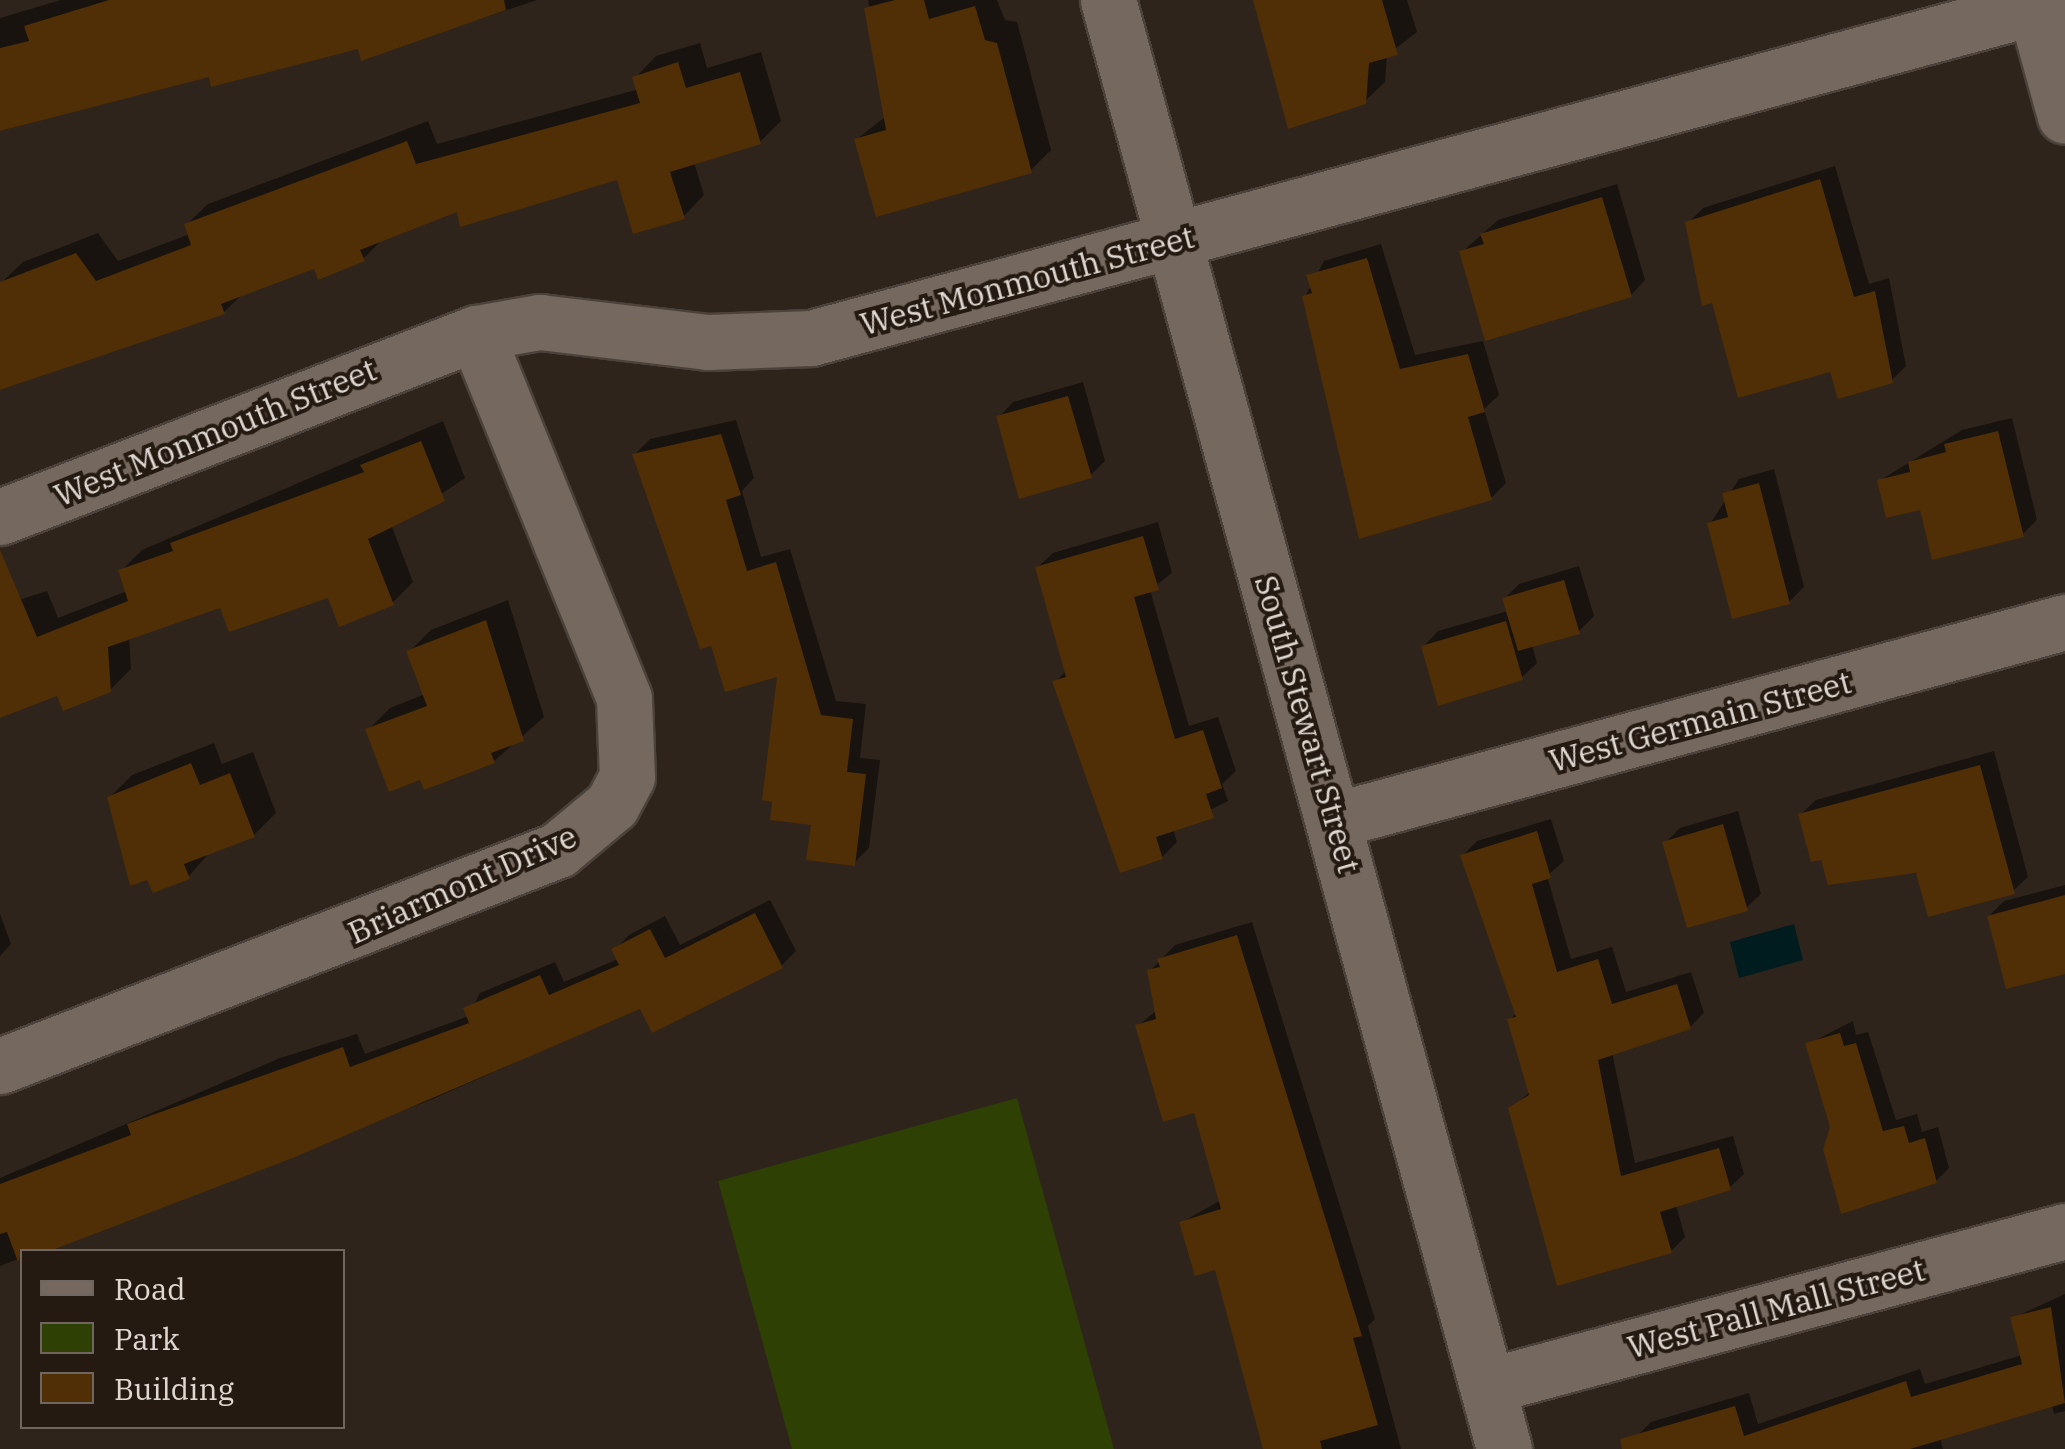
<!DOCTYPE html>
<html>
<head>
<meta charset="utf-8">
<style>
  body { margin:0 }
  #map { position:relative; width:2065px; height:1449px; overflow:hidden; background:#2e241b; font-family:"IBM Plex Serif",serif }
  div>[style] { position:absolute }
  .green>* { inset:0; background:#2e4004 }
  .water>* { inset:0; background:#001c1e }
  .shadow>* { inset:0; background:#0007 }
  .building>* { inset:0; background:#502e06 }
  .roads { filter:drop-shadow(2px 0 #4b423b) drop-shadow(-2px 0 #4b423b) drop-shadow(0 2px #4b423b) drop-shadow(0 -2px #4b423b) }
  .minor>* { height:55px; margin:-27.5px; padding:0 27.5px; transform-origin:27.5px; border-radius:27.5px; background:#75695f }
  span { translate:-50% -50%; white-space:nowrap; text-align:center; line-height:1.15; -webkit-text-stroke:8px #241a11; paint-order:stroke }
  .street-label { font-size:32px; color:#e0d9d3 }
  .legend { position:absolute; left:20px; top:1249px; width:325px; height:180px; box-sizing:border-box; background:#241a11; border:2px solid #6f665f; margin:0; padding:12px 18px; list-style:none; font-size:30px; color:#e0d9d3 }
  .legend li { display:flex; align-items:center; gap:20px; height:50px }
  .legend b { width:50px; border:2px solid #6f665f }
</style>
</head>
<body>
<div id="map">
  <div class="green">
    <div style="clip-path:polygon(1017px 1098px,1114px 1449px,792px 1449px,718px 1181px)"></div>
  </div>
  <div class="water">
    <div style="clip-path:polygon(1794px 924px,1803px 960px,1739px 978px,1730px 942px)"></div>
  </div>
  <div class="shadow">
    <div style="clip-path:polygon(61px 0,537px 0,363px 58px,359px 46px,210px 74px,0 131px,0 18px)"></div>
    <div style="clip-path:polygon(868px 0,997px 0,1005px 20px,1017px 22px,1051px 150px,1030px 171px,857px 139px,885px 117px)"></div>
    <div style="clip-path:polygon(1256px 0,1407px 0,1417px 32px,1387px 55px,1385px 82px,1364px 102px)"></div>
    <div style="clip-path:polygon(700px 43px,707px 68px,761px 52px,781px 121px,760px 142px,694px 162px,704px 195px,683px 217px,619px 176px,459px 209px,384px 238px,363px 259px,315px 266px,244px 293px,224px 312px,0 390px,1px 283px,23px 262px,98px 233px,118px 261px,190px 234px,186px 225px,208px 204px,428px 121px,437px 144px,639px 89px,635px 78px,656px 56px)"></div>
    <div style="clip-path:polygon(1835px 166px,1869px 284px,1889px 278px,1906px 366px,1891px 381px,1832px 369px,1688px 223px,1703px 208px)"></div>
    <div style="clip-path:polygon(1617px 184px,1645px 280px,1631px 295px,1462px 252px,1498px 220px)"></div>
    <div style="clip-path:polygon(1381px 244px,1415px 355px,1483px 341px,1499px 395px,1484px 409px,1506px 483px,1491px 498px,1305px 297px,1324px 261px)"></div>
    <div style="clip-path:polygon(1083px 382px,1105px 461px,1090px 476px,999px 417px,1013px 402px)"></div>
    <div style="clip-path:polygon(2012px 418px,2037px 520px,2022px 535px,1922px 507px,1879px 481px,1962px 430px)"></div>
    <div style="clip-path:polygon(736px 420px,754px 478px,742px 491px,761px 557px,790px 549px,836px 701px,866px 704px,860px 758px,880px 760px,869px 848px,854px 863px,814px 822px,780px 673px,713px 643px,635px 454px,650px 439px)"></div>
    <div style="clip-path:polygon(443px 421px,465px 478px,392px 527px,413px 582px,392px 603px,329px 595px,222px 605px,129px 637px,131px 669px,110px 690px,0 690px,0 606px,47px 591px,58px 618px,127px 591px,121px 571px,142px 550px)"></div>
    <div style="clip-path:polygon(1774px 469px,1804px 587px,1789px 602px,1710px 524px,1739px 479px)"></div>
    <div style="clip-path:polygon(1158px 522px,1172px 573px,1150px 590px,1189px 726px,1218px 717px,1236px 771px,1222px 784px,1228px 801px,1173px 829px,1177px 842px,1162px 857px,1055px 682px,1067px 670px,1038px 567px,1053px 553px)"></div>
    <div style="clip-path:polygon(1579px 566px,1594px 616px,1579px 631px,1532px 645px,1537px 663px,1522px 677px,1424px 646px,1438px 631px,1508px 611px,1504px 599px,1519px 584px)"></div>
    <div style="clip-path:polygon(508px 600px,544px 717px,494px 761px,422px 777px,368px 730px,390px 708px,425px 694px,409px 652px,431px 630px)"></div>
    <div style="clip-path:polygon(214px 743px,222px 764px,253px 752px,276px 813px,254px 835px,210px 852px,188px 877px,110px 797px,132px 775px)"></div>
    <div style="clip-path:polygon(1994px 751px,2028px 877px,2013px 891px,1822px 857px,1801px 814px,1816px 800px)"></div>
    <div style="clip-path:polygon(1738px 811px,1761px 894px,1746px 908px,1665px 843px,1680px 828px)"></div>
    <div style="clip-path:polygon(1551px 819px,1564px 861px,1547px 876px,1571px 959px,1612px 947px,1626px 992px,1691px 972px,1704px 1013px,1690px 1027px,1612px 1052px,1635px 1163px,1733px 1136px,1744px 1174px,1729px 1188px,1676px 1205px,1685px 1237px,1671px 1251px,1511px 1109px,1531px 1091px,1510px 1020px,1517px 1012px,1463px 855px,1477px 841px)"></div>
    <div style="clip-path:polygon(2065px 885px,2065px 971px,1989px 916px,2004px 901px)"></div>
    <div style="clip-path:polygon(770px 900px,796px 951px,781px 966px,642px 1006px,433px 1099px,0 1266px,0 1178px,280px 1058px,357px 1034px,365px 1054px,469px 1016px,480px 993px,555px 962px,564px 982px,618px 959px,614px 950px,629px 935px,665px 916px,680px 945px)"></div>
    <div style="clip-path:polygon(0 914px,11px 944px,0 956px)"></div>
    <div style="clip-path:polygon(1252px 922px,1375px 1319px,1368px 1326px,1401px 1449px,1266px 1449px,1217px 1267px,1182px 1222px,1221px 1200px,1196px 1110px,1138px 1026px,1157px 1010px,1150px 971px,1175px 945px)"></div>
    <div style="clip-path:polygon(1853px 1021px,1856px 1035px,1868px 1032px,1896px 1120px,1917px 1114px,1922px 1132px,1938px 1127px,1949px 1168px,1936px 1181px,1833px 1127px,1808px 1044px)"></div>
    <div style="clip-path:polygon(2065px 1294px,2065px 1411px,2054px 1414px,2052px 1404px,1940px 1438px,1943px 1449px,1641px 1449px,1637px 1436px,1651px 1422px,1749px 1393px,1758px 1424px,1920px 1369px,1925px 1384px,2022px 1355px,2013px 1318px)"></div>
  </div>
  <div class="building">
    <div style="clip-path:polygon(109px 0,504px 0,506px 10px,361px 61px,358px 49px,211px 87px,209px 77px,0 131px,0 48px,29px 41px,24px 26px)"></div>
    <div style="clip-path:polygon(895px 0,924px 0,929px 19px,975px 6px,985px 40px,997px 43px,1032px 173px,876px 217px,854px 139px,886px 130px,864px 8px)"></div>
    <div style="clip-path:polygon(1253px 0,1382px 0,1398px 55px,1369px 63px,1366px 104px,1288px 129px)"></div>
    <div style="clip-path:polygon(678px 62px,686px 88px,740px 72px,761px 144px,670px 172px,685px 219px,633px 234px,617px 180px,460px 227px,457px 212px,360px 250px,365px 261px,318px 280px,314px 269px,221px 304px,225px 314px,0 390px,0 282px,76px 253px,96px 281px,191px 245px,184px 224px,407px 141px,416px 164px,640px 103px,632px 77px)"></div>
    <div style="clip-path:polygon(1820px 179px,1854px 297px,1875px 291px,1893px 383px,1838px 399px,1830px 372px,1738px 398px,1712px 303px,1702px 306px,1685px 222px)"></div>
    <div style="clip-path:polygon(1602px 197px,1632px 297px,1485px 341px,1459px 251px,1484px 244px,1480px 234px)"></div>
    <div style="clip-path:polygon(1367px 258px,1400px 369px,1468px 354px,1485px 412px,1468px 417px,1492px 500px,1359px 539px,1302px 296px,1312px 293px,1306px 275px)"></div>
    <div style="clip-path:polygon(1068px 396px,1092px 478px,1019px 499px,996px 416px)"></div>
    <div style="clip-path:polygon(1998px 431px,2024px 537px,1932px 560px,1920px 510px,1886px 518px,1877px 480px,1910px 472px,1908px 462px,1946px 452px,1944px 444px)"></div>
    <div style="clip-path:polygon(721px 434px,741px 495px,726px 500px,747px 571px,776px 562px,821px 715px,853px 719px,847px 772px,866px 774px,855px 866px,806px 860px,811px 825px,770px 820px,772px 802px,762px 800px,777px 677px,725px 692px,711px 646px,700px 649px,632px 454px)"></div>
    <div style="clip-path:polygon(421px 441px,445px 501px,368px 539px,394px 605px,339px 627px,328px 598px,229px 632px,220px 608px,108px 647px,111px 692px,63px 711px,57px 696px,0 718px,0 550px,37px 637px,128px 601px,118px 570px,173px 551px,170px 543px,364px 472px,360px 465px)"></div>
    <div style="clip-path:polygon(1759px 483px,1790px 604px,1732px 619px,1707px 523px,1728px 517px,1722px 493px)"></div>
    <div style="clip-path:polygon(1143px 536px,1159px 590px,1134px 597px,1175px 739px,1203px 730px,1222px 788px,1206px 794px,1214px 818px,1156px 837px,1163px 859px,1120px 873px,1052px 681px,1066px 677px,1035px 567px)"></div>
    <div style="clip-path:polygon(1564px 580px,1580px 634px,1518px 651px,1502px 598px)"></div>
    <div style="clip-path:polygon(486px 620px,524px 741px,491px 753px,495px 763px,424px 790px,420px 780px,389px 792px,365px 729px,427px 706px,406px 651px)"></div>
    <div style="clip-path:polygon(1506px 621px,1523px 680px,1438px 706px,1421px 646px)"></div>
    <div style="clip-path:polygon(191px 763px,200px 785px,230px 773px,255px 837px,184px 864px,190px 879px,153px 893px,147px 880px,130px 886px,107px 797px)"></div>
    <div style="clip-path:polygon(1980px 765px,2015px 894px,1928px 917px,1916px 873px,1828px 885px,1821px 860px,1811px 862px,1798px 814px)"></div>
    <div style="clip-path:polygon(1723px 824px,1748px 911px,1687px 928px,1662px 842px)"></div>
    <div style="clip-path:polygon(1537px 831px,1551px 878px,1532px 884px,1557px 972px,1598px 959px,1612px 1004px,1677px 984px,1691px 1029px,1598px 1060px,1621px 1176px,1719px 1148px,1731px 1190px,1660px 1212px,1672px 1253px,1557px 1286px,1508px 1108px,1529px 1095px,1507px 1019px,1516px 1017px,1460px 855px)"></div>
    <div style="clip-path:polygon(2065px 895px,2065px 974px,2006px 989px,1987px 916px)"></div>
    <div style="clip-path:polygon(755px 913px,783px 968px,652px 1033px,640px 1009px,295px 1157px,47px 1252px,22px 1252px,18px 1262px,7px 1232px,0 1234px,0 1184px,131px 1135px,127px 1124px,343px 1047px,350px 1067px,469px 1023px,463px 1008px,540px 975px,549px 995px,619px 965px,611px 949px,650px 929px,665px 958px)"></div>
    <div style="clip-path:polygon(1237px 935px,1362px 1336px,1353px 1338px,1378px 1425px,1320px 1441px,1322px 1449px,1263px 1449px,1215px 1270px,1195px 1276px,1179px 1222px,1221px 1209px,1194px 1113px,1163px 1122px,1135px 1025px,1156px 1019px,1147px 970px,1160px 967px,1157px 959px)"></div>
    <div style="clip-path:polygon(1840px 1033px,1844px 1046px,1856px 1043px,1883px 1131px,1904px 1126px,1909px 1143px,1925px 1138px,1937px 1183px,1841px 1214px,1823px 1149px,1830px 1127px,1805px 1043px)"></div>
    <div style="clip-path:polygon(2051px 1307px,2065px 1403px,1910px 1449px,1622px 1449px,1620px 1439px,1735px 1406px,1744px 1436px,1906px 1381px,1911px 1397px,2022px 1364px,2010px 1317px)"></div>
  </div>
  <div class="roads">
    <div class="minor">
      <div style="left:1108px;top:0;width:1502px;rotate:74.71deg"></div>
      <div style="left:2033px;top:0;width:120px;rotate:74.6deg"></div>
      <div style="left:0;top:517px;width:510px;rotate:-21.13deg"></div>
      <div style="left:476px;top:333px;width:65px;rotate:-9.8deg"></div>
      <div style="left:540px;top:322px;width:169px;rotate:6.8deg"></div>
      <div style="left:708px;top:342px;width:103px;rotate:-2.2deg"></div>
      <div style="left:811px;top:338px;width:1295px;rotate:-15.13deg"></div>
      <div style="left:1335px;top:820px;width:756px;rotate:-15.18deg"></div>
      <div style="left:0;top:1066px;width:598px;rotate:-21.16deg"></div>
      <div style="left:558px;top:850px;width:70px;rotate:-39.8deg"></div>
      <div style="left:612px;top:805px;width:32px;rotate:-62deg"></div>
      <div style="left:627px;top:777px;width:79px;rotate:-92.2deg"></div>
      <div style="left:624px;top:698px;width:394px;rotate:-112.1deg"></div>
      <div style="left:1487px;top:1386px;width:598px;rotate:-15.01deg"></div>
    </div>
  </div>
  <div class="street-label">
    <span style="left:1027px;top:280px;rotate:-15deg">West Monmouth Street</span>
    <span style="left:215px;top:432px;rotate:-22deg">West Monmouth Street</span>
    <span style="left:1700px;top:721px;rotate:-15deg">West Germain Street</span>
    <span style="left:1308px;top:724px;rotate:74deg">South Stewart Street</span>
    <span style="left:462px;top:884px;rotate:-24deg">Briarmont Drive</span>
    <span style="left:1776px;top:1308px;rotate:-15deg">West Pall Mall Street</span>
  </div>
  <ul class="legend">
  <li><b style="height:12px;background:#75695f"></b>Road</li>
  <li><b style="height:28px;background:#2e4004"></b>Park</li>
  <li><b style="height:28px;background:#502e06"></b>Building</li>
  </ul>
</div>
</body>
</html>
